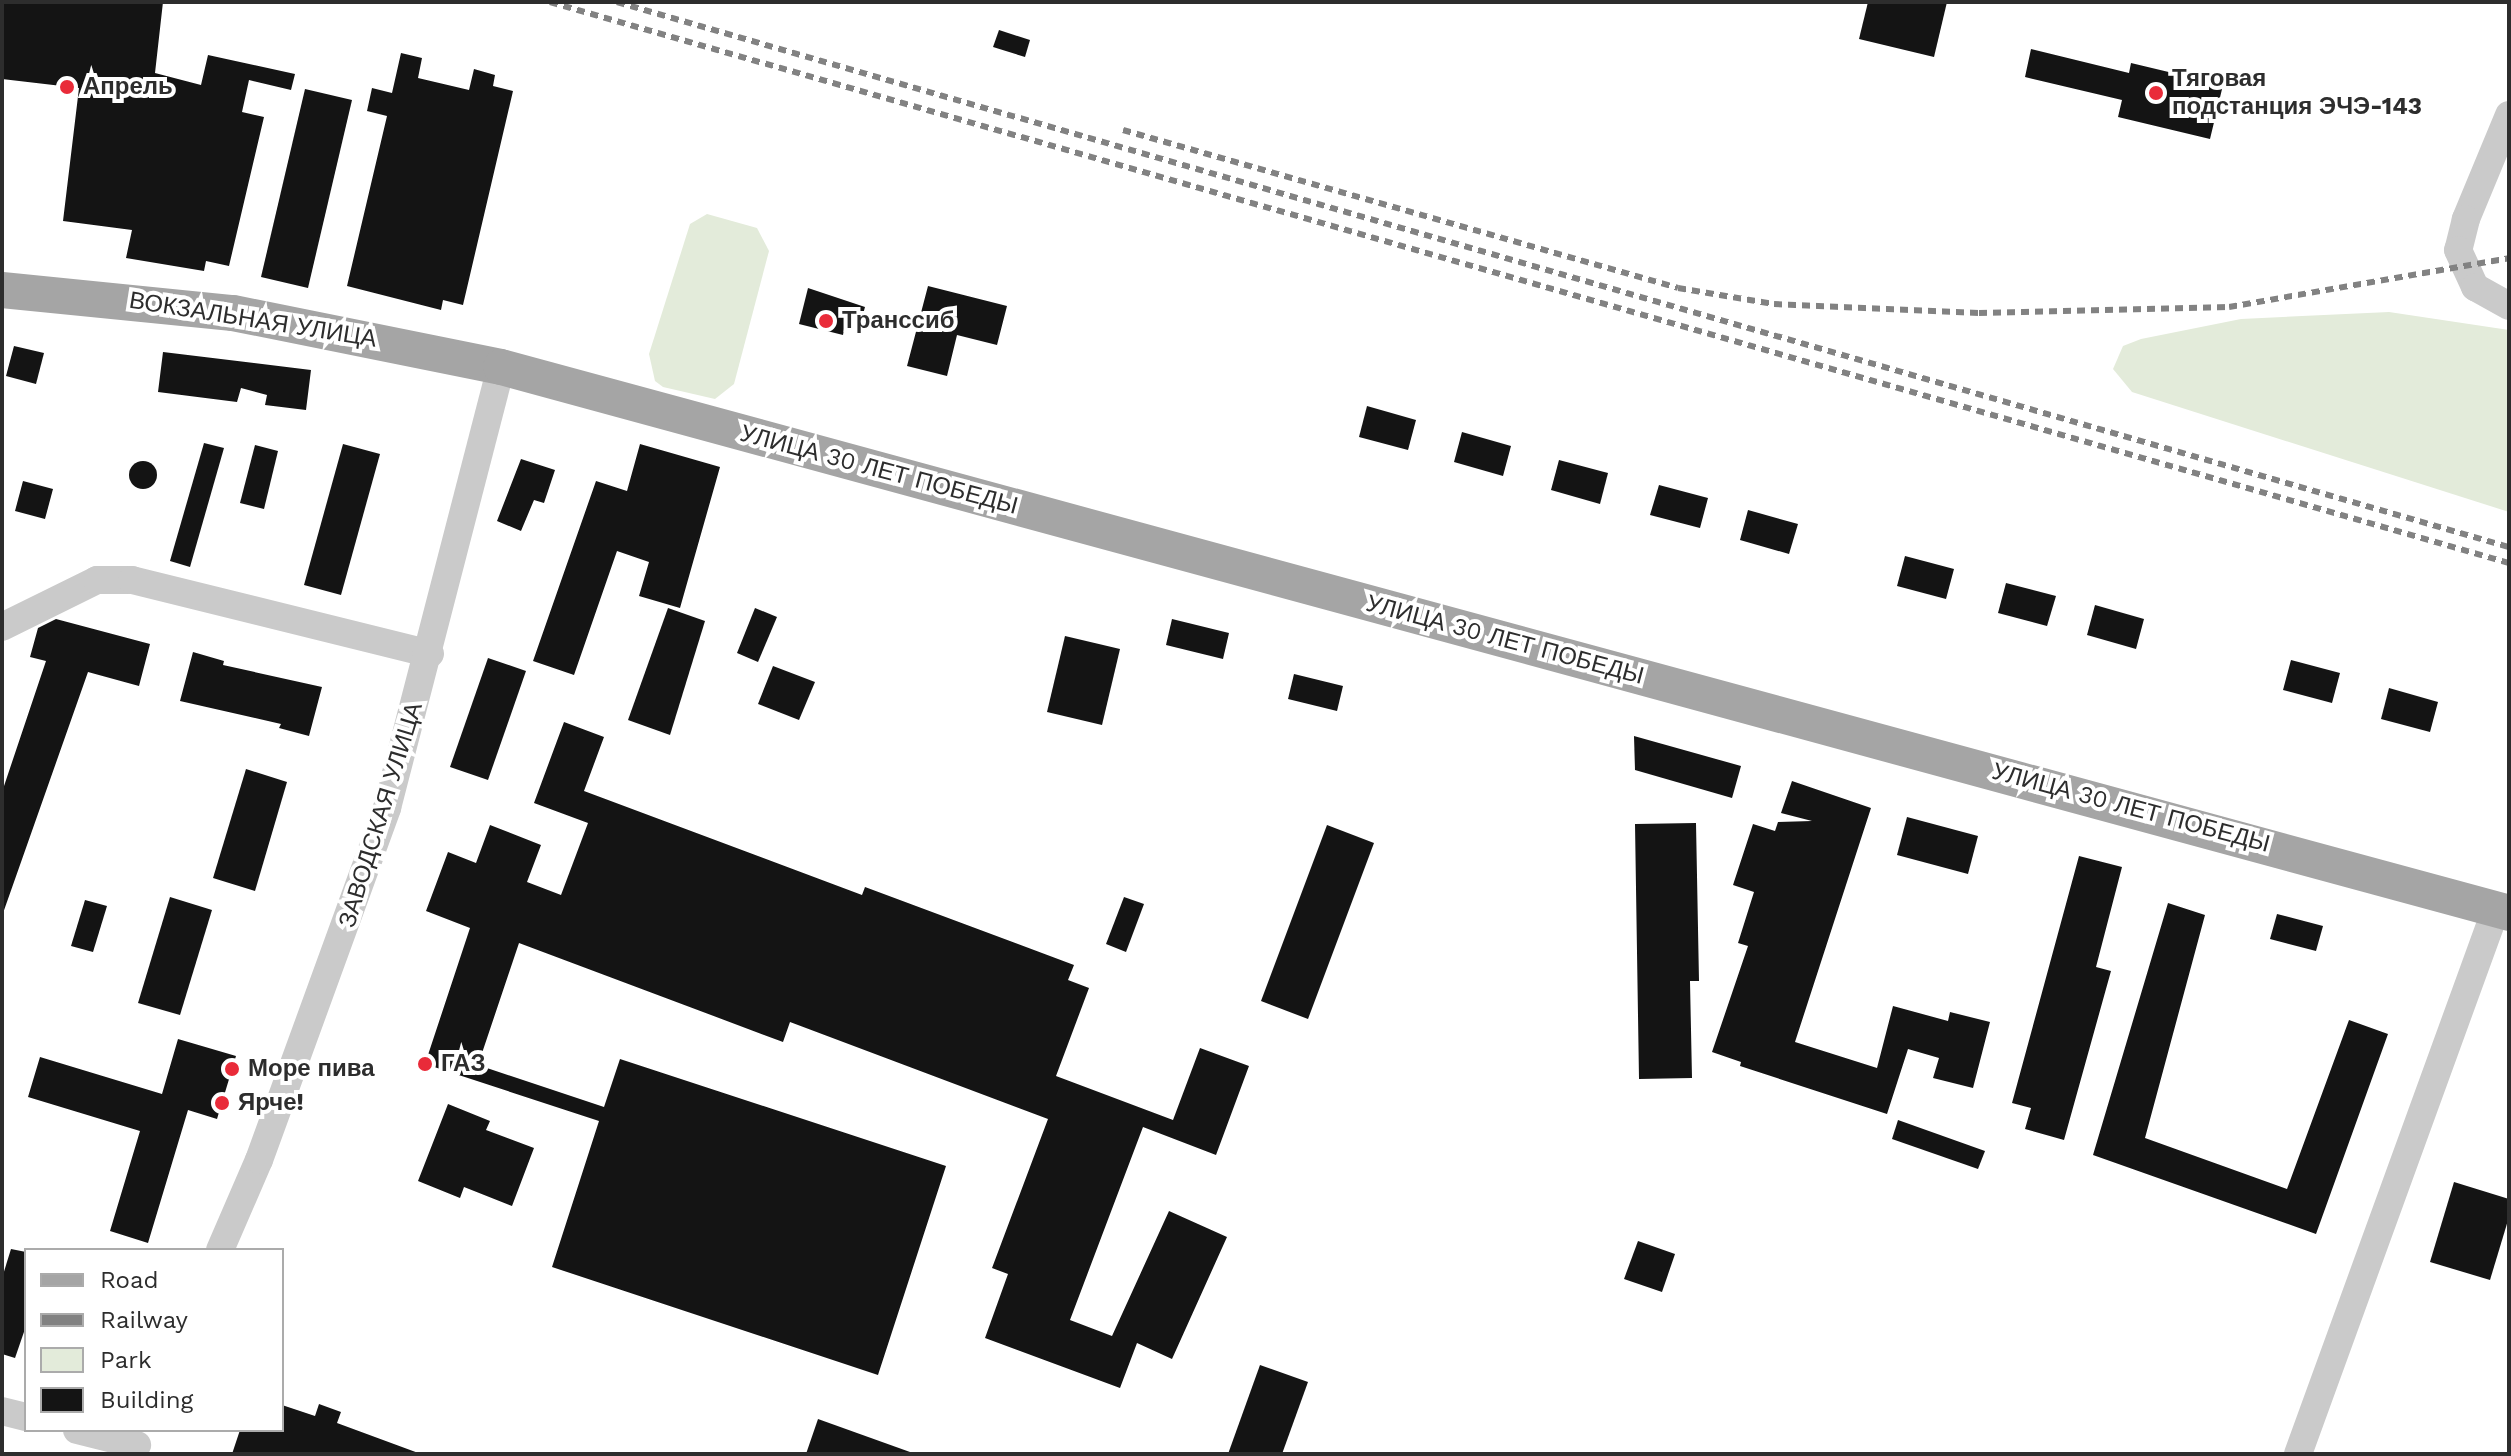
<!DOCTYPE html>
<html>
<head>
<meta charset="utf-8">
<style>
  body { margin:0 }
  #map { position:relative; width:2511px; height:1456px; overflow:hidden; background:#fff; font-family:"Work Sans",sans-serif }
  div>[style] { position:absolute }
  .green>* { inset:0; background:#e3ebda }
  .building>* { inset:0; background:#141414 }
  .round { border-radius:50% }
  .minor>* { height:28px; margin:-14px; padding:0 14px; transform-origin:14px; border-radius:14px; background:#cacaca }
  .major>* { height:36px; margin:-18px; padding:0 18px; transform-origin:18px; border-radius:18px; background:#a5a5a5 }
  .rail>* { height:6px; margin-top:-3px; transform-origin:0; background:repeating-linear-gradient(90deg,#828282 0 8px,transparent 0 14px) }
  .dots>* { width:22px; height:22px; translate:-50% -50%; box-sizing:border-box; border:4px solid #fff; border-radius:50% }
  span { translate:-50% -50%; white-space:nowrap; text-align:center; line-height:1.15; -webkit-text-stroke:8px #fff; paint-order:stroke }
  .poi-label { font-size:24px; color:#2d2d2d; font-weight:700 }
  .left { translate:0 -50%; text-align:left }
  .street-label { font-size:24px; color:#2d2d2d }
  .frame { position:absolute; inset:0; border:4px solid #2d2d2d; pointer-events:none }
  .legend { position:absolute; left:24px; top:1248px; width:260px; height:184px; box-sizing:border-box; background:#fff; border:2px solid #ababab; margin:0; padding:10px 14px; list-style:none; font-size:24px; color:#2d2d2d }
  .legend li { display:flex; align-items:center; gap:16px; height:40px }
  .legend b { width:40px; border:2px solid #ababab }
</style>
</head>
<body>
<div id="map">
  <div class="green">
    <div style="clip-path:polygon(707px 214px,757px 228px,769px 251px,734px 384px,715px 399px,663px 387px,655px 381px,649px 354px,690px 224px)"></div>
    <div style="clip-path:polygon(2389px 312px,2509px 330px,2509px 512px,2132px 392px,2113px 369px,2123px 346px,2141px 339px,2241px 319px)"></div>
  </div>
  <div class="building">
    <div style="clip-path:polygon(2px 2px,163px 2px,155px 73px,201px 85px,208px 55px,295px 74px,291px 90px,249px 80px,242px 112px,264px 117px,229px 266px,206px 261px,204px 271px,126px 258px,132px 230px,63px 221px,79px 88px,2px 79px)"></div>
    <div style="clip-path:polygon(1868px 2px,1947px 2px,1934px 57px,1859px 39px)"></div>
    <div style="clip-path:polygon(999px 30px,1030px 40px,1025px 57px,993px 47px)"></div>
    <div style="clip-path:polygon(2031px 49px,2129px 73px,2131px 63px,2223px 85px,2210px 139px,2118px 117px,2122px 100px,2025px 77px)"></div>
    <div style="clip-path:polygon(401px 53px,422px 58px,418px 78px,469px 90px,474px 69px,495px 75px,493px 86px,513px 91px,463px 305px,443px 300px,441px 310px,347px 286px,387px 116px,367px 111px,372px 88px,392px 93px)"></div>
    <div style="clip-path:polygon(305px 89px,352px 100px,308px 288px,261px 277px)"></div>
    <div style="clip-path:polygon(928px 286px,1007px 306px,997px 345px,957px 335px,947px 376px,907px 366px)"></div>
    <div style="clip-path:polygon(808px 288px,865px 307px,858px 332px,844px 329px,843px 335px,799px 324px)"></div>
    <div style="clip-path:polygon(14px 346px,44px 353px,36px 384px,6px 376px)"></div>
    <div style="clip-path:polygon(163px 352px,311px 370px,306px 410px,265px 405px,267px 395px,241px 388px,237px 402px,158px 392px)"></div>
    <div style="clip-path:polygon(1367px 406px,1416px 420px,1408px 450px,1359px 437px)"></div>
    <div style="clip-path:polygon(1462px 432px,1511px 446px,1503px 476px,1454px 462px)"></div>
    <div style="clip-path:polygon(204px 443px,224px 448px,190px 567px,170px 561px)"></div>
    <div style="clip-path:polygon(343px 444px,380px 454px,341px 595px,304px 585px)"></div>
    <div style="clip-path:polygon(640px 444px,720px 467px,680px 608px,639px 596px,649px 562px,617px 551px,574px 675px,533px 661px,596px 481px,627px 491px)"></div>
    <div style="clip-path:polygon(255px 445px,278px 451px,264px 509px,240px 503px)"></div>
    <div style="clip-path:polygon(521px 459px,555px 470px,544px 503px,534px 500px,521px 531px,497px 521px)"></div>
    <div style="clip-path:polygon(1559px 460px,1608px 473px,1600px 504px,1551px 490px)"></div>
    <div class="round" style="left:129px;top:461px;width:28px;height:28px"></div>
    <div style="clip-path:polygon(23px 481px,53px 489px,45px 519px,15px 511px)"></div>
    <div style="clip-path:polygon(1659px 485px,1708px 498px,1700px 528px,1650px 515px)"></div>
    <div style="clip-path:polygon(1748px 510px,1798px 524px,1789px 554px,1740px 540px)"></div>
    <div style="clip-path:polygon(1905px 556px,1954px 569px,1946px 599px,1897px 586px)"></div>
    <div style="clip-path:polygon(2006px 583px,2056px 596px,2047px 626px,1998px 613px)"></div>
    <div style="clip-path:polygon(2095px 605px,2144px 619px,2136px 649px,2087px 635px)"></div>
    <div style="clip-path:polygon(668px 608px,705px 621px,670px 735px,628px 720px)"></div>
    <div style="clip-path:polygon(755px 608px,777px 617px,758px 662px,737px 653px)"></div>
    <div style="clip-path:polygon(56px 619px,150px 644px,139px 686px,88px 672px,2px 916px,2px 792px,46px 661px,30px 657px,38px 628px)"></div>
    <div style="clip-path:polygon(1172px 619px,1229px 633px,1223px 659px,1166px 645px)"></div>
    <div style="clip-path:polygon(1065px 636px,1120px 649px,1102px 725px,1047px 712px)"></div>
    <div style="clip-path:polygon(193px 652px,224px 661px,223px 665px,322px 687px,309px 736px,279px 728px,281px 724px,180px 701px)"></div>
    <div style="clip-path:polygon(488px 658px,526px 671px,488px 780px,450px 767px)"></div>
    <div style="clip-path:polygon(2291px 660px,2340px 673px,2332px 703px,2283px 690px)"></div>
    <div style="clip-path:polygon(773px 666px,815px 682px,799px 720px,758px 704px)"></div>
    <div style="clip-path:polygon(1294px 674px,1343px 686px,1337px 711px,1288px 699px)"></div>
    <div style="clip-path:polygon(2389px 688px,2438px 702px,2430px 732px,2381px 719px)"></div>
    <div style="clip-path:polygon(564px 722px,604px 737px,584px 791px,862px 895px,865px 887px,1074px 965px,1068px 980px,1089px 988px,1056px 1076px,1173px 1120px,1200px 1048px,1249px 1066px,1216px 1155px,1143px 1127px,1070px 1320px,1112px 1336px,1169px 1211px,1227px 1237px,1172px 1359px,1137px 1343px,1120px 1388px,985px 1338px,1008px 1274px,992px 1268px,1048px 1119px,790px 1022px,783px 1042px,519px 943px,478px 1065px,604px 1107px,620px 1059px,946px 1166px,878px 1375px,552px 1267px,599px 1121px,425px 1064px,470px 928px,426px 911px,448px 852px,476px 863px,490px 825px,541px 845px,527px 882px,561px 895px,588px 823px,534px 803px)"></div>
    <div style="clip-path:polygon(1634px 736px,1741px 766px,1732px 798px,1635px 770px)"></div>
    <div style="clip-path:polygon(246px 769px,287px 782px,255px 891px,213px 878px)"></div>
    <div style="clip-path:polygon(1792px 781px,1871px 808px,1795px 1042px,1877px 1068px,1893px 1006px,1948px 1021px,1950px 1012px,1990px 1022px,1973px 1088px,1933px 1078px,1939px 1058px,1908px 1049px,1887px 1114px,1740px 1066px,1741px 1062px,1712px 1052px,1748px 946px,1738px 943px,1754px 892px,1733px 885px,1753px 824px,1775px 831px,1778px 822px,1812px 821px,1781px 813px)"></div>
    <div style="clip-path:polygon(1907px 817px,1978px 836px,1968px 874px,1897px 855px)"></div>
    <div style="clip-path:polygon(1696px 823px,1699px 981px,1690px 981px,1692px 1078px,1639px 1079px,1635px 824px)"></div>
    <div style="clip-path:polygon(1327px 825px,1374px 843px,1308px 1019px,1261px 1001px)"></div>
    <div style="clip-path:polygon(2079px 856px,2122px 867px,2096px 967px,2111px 971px,2064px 1140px,2025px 1129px,2031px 1108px,2012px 1103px)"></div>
    <div style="clip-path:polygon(170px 897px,212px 910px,180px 1015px,138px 1003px)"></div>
    <div style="clip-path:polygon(1124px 897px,1144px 904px,1126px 952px,1106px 944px)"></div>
    <div style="clip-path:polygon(85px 900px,107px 906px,93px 952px,71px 946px)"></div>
    <div style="clip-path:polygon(2168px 903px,2205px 915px,2145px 1138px,2287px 1189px,2349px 1020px,2388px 1034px,2316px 1234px,2093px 1155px)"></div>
    <div style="clip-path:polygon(2277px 914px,2323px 926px,2316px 951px,2270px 939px)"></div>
    <div style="clip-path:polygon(178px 1039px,236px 1056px,217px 1119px,188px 1110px,148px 1243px,110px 1231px,140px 1131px,28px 1097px,40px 1057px,162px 1094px)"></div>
    <div style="clip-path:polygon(448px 1104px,490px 1121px,486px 1130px,534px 1148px,512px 1206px,464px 1187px,460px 1198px,418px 1181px)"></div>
    <div style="clip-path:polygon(1898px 1120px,1985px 1151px,1978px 1169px,1892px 1139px)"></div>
    <div style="clip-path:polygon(2454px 1182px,2509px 1199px,2509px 1217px,2490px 1280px,2430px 1262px)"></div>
    <div style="clip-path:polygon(1638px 1241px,1675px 1254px,1662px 1292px,1624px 1279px)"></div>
    <div style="clip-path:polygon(11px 1249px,26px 1252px,26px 1326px,15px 1358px,2px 1354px,2px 1278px)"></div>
    <div style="clip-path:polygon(1260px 1365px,1308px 1382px,1282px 1454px,1228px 1454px)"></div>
    <div style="clip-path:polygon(319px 1404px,341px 1412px,337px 1423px,421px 1454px,232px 1454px,240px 1430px,282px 1430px,282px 1405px,315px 1416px)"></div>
    <div style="clip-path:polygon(818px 1419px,910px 1452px,910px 1454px,806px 1454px)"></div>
  </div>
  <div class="minor">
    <div style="left:2509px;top:115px;width:113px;rotate:112.5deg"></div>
    <div style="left:2466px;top:219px;width:32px;rotate:104deg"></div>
    <div style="left:2458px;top:250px;width:41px;rotate:65.3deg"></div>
    <div style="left:2475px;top:287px;width:39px;rotate:29deg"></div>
    <div style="left:2px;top:627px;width:106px;rotate:-26.3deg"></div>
    <div style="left:97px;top:580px;width:35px"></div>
    <div style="left:132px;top:580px;width:307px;rotate:13.9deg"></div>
    <div style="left:220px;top:1250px;width:98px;rotate:-66.6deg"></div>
    <div style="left:259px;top:1160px;width:375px;rotate:-70deg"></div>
    <div style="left:387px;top:808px;width:455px;rotate:-75.5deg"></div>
    <div style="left:2px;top:1411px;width:25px;rotate:14deg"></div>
    <div style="left:77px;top:1430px;width:62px;rotate:14deg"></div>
    <div style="left:2298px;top:1454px;width:580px;rotate:-70.03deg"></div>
  </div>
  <div class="major">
    <div style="left:2px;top:290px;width:232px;rotate:5.7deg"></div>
    <div style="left:233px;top:313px;width:273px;rotate:11.4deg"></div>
    <div style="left:501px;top:367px;width:2081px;rotate:15.21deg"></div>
  </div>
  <div class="rail">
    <div style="left:550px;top:2px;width:2038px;rotate:15.98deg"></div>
    <div style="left:617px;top:2px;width:1969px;rotate:16.07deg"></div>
    <div style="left:1123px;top:130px;width:577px;rotate:15.89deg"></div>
    <div style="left:1678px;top:288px;width:97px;rotate:9.5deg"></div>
    <div style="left:1774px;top:304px;width:205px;rotate:2.5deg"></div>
    <div style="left:1979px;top:313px;width:250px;rotate:-1.4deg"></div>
    <div style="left:2229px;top:307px;width:284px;rotate:-9.9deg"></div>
  </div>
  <div class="dots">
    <div style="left:67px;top:87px;background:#e92b39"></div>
    <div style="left:2156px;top:93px;background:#e92b39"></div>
    <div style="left:826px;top:321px;background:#e92b39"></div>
    <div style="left:425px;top:1064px;background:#e92b39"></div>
    <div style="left:232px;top:1069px;background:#e92b39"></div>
    <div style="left:222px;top:1103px;background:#e92b39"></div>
  </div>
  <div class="poi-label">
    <span class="left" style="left:2172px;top:93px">Тяговая<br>подстанция ЭЧЭ-143</span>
    <span class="left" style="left:83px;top:87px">Апрель</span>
    <span class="left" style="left:842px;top:321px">Транссиб</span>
    <span class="left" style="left:441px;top:1064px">ГАЗ</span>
    <span class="left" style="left:248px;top:1069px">Море пива</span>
    <span class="left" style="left:238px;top:1103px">Ярче!</span>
  </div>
  <div class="street-label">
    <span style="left:253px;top:320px;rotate:9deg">ВОКЗАЛЬНАЯ УЛИЦА</span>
    <span style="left:879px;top:470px;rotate:15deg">УЛИЦА 30 ЛЕТ ПОБЕДЫ</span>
    <span style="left:1505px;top:640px;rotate:15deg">УЛИЦА 30 ЛЕТ ПОБЕДЫ</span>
    <span style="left:2131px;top:808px;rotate:15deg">УЛИЦА 30 ЛЕТ ПОБЕДЫ</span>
    <span style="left:381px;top:815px;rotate:-73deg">ЗАВОДСКАЯ УЛИЦА</span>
  </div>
  <div class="frame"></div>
  <ul class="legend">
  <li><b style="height:10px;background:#a5a5a5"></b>Road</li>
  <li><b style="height:10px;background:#828282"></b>Railway</li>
  <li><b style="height:22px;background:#e3ebda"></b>Park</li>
  <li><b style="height:22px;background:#141414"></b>Building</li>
  </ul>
</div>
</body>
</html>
